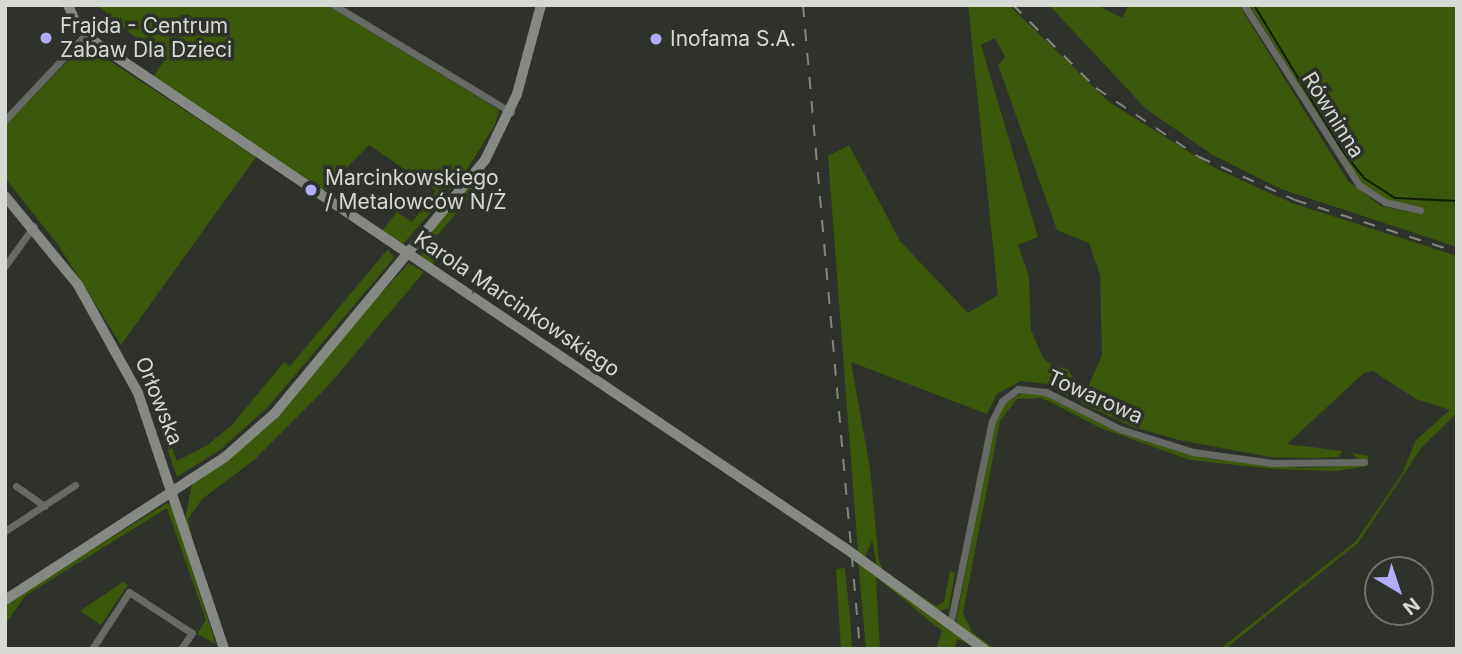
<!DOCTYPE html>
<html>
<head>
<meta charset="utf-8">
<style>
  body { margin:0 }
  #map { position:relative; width:1462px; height:654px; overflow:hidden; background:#2e322a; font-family:Inter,sans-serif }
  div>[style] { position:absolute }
  .green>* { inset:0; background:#3b580b }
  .stream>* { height:2px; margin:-1px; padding:0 1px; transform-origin:1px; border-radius:1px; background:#101b02 }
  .street>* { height:7px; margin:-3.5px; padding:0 3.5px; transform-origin:3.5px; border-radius:3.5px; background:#676965 }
  .secondary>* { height:10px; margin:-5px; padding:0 5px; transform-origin:5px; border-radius:5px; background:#868983 }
  .rail>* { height:2px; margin-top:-1px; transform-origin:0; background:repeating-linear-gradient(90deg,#83867f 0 12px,transparent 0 24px) }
  .dots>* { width:19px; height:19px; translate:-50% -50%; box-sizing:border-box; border:4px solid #2e322a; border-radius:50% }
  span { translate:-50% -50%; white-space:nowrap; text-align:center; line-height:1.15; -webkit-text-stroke:7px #2e322a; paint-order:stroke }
  .poi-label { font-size:21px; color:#d6d8d3 }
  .left { translate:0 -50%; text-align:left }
  .street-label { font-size:21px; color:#d6d8d3 }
  .frame { position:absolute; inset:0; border:7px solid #d6d8d3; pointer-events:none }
  .north { position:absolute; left:1364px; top:556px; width:70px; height:70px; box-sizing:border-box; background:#2e322a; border:2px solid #71746e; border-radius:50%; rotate:141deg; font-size:19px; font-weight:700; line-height:28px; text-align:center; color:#d6d8d3 }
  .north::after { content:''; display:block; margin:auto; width:24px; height:32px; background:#b2adf9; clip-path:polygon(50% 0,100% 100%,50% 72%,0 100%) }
</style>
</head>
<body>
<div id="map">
  <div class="green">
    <div style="clip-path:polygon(97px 5px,327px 5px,499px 110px,495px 125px,464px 174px,403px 244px,382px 231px,397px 212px,412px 222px,436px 191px,369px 145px,323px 192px,153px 77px,164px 61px)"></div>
    <div style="clip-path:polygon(968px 5px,1009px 5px,1109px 102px,1215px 168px,1292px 203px,1457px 256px,1457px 413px,1422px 447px,1358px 543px,1225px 649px,1220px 649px,1356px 541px,1402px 474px,1416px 440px,1450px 410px,1416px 399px,1373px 371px,1364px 373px,1287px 444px,1343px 451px,1338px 457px,1313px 458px,1270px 457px,1179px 440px,1133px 427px,1081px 403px,1102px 355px,1100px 275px,1089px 243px,1057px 230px,998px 65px,1005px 57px,995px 38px,981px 45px,1038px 237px,1018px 245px,1029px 277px,1031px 330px,1043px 358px,1053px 366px,1068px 369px,1078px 387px,1073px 399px,1047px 384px,1021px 381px,997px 394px,987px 414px,851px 362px,870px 469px,879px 561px,883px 570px,936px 606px,944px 602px,950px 571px,955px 573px,949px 608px,939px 611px,877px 567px,872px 540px,865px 557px,858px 553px,828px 156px,849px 145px,900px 241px,968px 313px,998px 295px)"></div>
    <div style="clip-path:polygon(1049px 5px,1097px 5px,1122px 18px,1129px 5px,1239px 5px,1348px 181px,1381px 206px,1419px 214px,1421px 207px,1388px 201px,1361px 183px,1249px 5px,1457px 5px,1457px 247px,1281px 189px,1213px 155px,1146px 109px)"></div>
    <div style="clip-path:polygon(84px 44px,256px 157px,121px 345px,59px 246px,5px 178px,5px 126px)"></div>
    <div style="clip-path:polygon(472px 183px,481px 184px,428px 246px,434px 255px,434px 267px,421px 256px,423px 242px)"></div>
    <div style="clip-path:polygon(388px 249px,394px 258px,268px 407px,220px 450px,177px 477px,148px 394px,151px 393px,177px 461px,206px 446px,231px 426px,284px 362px,290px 366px)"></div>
    <div style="clip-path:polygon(409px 263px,424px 272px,328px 386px,254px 460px,202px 499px,188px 519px,194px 547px,185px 520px,192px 484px,232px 456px)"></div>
    <div style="clip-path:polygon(1021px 393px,1044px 395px,1129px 436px,1210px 459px,1299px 468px,1364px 465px,1352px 453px,1368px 456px,1368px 466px,1336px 471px,1275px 469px,1190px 460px,1101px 428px,1042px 398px,1017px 399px,1000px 421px,963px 613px,972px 632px,995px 649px,988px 649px,958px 627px,956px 621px,993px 429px,1002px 406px)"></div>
    <div style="clip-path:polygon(167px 503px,171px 505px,216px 644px,197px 634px,206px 620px,167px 508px,25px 596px,5px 625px,5px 604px)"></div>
    <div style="clip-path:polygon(858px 561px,980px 649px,957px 639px,955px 649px,936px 649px,942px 631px,876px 577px,880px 649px,866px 649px)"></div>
    <div style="clip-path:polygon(845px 568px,851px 629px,852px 649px,841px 649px,836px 569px)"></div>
    <div style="clip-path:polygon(123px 582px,128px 585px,101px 625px,80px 611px)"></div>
  </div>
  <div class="stream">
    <div style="left:1254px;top:5px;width:172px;rotate:58.8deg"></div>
    <div style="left:1343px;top:152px;width:33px;rotate:51deg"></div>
    <div style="left:1364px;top:178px;width:37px;rotate:33deg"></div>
    <div style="left:1395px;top:198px;width:62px;rotate:2.8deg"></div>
  </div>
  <div class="street">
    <div style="left:334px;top:5px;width:207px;rotate:31.2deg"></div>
    <div style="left:1244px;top:5px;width:214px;rotate:57.4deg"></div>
    <div style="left:1359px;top:185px;width:31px;rotate:33deg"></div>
    <div style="left:1385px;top:202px;width:36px;rotate:13deg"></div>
    <div style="left:5px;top:120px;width:117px;rotate:-46.7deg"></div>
    <div style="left:5px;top:266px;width:49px;rotate:-54.1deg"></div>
    <div style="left:16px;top:486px;width:35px;rotate:35deg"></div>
    <div style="left:5px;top:531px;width:84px;rotate:-33.3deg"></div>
    <div style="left:950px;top:625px;width:208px;rotate:-78.4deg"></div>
    <div style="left:992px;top:421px;width:22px;rotate:-63deg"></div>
    <div style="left:1002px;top:401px;width:20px;rotate:-37deg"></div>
    <div style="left:1018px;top:389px;width:28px;rotate:6deg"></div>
    <div style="left:1046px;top:392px;width:83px;rotate:26.6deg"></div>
    <div style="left:1120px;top:429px;width:77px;rotate:17.5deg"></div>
    <div style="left:1193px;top:452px;width:80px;rotate:7.9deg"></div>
    <div style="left:1272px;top:463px;width:92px;rotate:-0.6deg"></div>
    <div style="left:92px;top:649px;width:68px;rotate:-57deg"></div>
    <div style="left:129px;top:592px;width:75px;rotate:33.1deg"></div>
    <div style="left:192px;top:633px;width:19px;rotate:125deg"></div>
  </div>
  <div class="secondary">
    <div style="left:68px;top:5px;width:22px;rotate:66deg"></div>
    <div style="left:77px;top:25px;width:26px;rotate:43deg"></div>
    <div style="left:96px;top:43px;width:903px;rotate:33.99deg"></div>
    <div style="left:845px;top:548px;width:172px;rotate:36deg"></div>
    <div style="left:5px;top:196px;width:115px;rotate:50.6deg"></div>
    <div style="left:78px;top:285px;width:124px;rotate:60.9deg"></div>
    <div style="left:138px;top:393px;width:270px;rotate:71.4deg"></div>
    <div style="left:5px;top:600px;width:262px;rotate:-33deg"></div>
    <div style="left:225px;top:457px;width:67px;rotate:-41.3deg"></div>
    <div style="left:275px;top:413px;width:329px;rotate:-50.3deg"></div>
    <div style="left:485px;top:160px;width:73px;rotate:-64.1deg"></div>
    <div style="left:517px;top:94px;width:92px;rotate:-74.9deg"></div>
  </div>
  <div class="rail">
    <div style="left:803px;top:5px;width:647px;rotate:84.94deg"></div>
    <div style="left:1013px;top:5px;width:117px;rotate:45deg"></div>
    <div style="left:1096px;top:88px;width:124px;rotate:33.8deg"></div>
    <div style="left:1199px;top:157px;width:105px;rotate:24.1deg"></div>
    <div style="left:1295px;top:200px;width:170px;rotate:17.8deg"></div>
  </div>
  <div class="dots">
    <div style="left:46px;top:38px;background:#b2adf9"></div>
    <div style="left:656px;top:39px;background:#b2adf9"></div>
    <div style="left:311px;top:190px;background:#b2adf9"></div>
  </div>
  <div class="poi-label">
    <span class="left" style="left:60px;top:38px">Frajda - Centrum<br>Zabaw Dla Dzieci</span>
    <span class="left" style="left:670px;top:39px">Inofama S.A.</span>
    <span class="left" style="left:325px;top:190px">Marcinkowskiego<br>/ Metalowców N/Ż</span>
  </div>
  <div class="street-label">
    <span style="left:1333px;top:115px;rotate:58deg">Równinna</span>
    <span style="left:517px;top:304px;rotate:34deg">Karola Marcinkowskiego</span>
    <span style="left:1095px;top:397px;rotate:24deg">Towarowa</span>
    <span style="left:159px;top:401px;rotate:68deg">Orłowska</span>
  </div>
  <div class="frame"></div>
  <div class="north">N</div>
</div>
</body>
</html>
